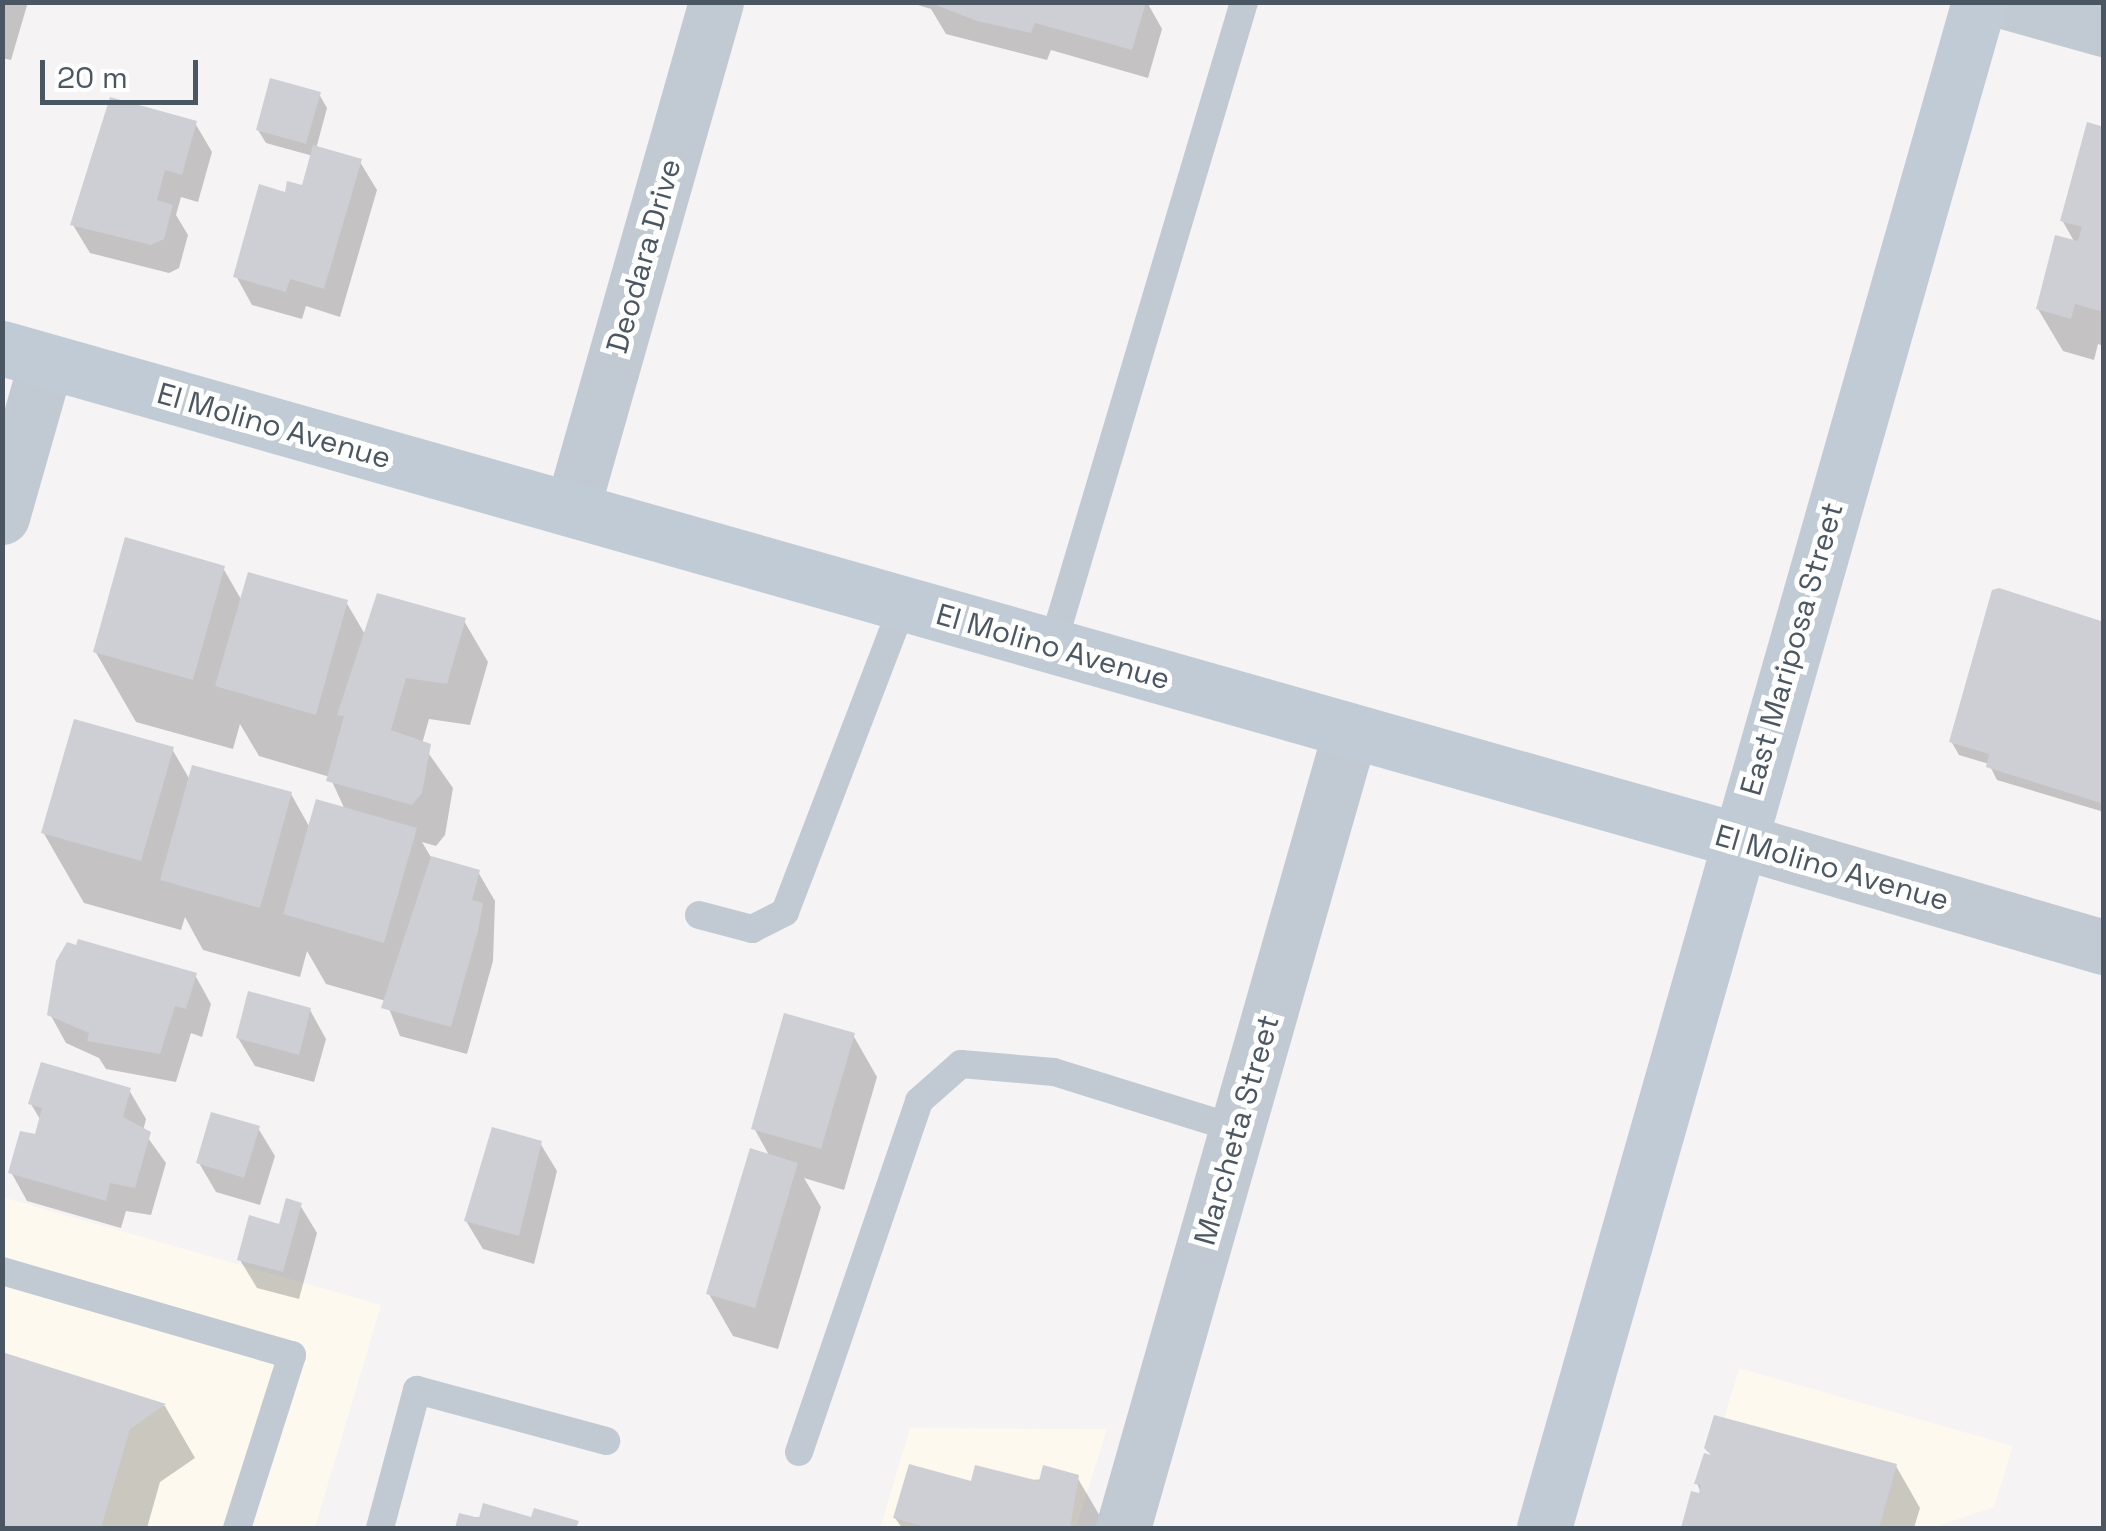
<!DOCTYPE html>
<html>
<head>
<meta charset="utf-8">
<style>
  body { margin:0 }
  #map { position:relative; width:2106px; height:1531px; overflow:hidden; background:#f5f3f3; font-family:"Space Grotesk",sans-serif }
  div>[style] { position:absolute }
  .commercial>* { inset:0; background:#fdf9ef }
  .shadow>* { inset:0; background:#0003 }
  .building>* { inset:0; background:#cdcfd5 }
  .lane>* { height:28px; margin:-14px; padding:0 14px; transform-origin:14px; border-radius:14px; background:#c1cad2 }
  .street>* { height:55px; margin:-27.5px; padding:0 27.5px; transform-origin:27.5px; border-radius:27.5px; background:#c1cad2 }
  .secondary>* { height:55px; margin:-27.5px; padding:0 27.5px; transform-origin:27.5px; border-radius:27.5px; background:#c1cbd6 }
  span { translate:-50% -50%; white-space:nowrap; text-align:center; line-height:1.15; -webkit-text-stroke:10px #fff; paint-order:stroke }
  .street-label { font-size:30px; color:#4a5661 }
  .frame { position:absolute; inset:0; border:5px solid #4a5661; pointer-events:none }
  .scale { position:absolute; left:40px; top:60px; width:158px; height:45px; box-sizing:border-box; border:5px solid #4a5661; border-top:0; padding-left:12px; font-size:30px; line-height:35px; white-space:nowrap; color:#4a5661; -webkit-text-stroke:8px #fff; paint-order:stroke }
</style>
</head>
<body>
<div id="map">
  <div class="commercial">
    <div style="clip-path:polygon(2px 1197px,381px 1305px,315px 1528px,3px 1528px)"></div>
    <div style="clip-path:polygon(1739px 1368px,2013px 1446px,1994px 1507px,1932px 1528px,1692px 1528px)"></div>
    <div style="clip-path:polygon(910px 1428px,1107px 1429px,1076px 1528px,880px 1528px)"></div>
  </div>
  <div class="shadow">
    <div style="clip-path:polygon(2px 2px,28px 2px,11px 60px,2px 58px)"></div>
    <div style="clip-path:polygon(908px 2px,1147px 2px,1162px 29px,1148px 78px,1051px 50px,1047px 60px,946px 34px,931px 9px)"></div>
    <div style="clip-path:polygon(319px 94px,327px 108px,316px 149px,360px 162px,377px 190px,340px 317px,306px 306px,302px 319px,252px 305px,236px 276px,287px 195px,304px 188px,313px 156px,266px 143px,258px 130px)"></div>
    <div style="clip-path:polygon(195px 123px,212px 152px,198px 202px,181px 197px,176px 215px,188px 235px,179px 268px,169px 273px,90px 253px,73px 225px)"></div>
    <div style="clip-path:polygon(2104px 129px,2104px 346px,2098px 344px,2094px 360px,2063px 351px,2038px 309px,2075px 243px,2062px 220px)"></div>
    <div style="clip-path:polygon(223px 568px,242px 601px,346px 602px,366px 636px,464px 621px,488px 662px,470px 725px,429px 719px,422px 744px,453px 788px,445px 835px,436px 846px,422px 842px,432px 859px,478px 872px,495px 901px,493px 961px,467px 1054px,400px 1036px,386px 1001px,326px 984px,307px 951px,300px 977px,203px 950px,185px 917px,181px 930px,84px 903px,43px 832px,172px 749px,190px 780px,291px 794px,310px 828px,345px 810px,330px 777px,259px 756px,240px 724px,233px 749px,136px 722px,95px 651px)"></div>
    <div style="clip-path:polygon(2104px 624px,2104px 812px,1997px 780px,1989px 764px,1959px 755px,1951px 741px)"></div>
    <div style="clip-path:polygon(78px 948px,195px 975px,211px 1004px,202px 1037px,191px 1033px,176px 1082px,106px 1069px,99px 1058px,66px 1043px,50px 1014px)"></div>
    <div style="clip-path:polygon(310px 1010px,326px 1039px,314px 1082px,255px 1066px,238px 1038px)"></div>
    <div style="clip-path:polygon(853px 1035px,877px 1077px,844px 1190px,804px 1178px,821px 1207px,778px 1349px,733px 1336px,709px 1294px,770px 1157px,754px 1128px)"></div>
    <div style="clip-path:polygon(129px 1090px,146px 1119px,143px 1131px,166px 1163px,151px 1215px,126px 1211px,121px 1228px,27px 1201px,11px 1172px,36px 1138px,41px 1121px,31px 1104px)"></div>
    <div style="clip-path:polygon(258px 1128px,275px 1156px,260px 1205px,216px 1192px,199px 1163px)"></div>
    <div style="clip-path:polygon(540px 1143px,557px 1171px,534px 1264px,483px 1249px,466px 1221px)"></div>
    <div style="clip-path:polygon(300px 1205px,317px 1233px,299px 1299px,257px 1288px,240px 1260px)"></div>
    <div style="clip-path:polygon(2px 1357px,165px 1406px,195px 1458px,160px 1482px,147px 1528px,2px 1528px)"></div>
    <div style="clip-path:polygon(1896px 1466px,1920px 1508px,1914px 1528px,1683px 1528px,1693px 1494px,1702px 1496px,1697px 1483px)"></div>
    <div style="clip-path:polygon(1077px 1477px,1107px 1528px,902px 1528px,895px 1518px,972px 1484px)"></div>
    <div style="clip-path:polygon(535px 1511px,580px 1528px,458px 1528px,461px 1516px,533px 1521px)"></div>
  </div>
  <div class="building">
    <div style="clip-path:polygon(928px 2px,1146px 2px,1132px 50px,1035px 23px,1031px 33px,977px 21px)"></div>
    <div style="clip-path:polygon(270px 78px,321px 92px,306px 144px,256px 130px)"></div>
    <div style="clip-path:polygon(110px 97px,197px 121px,182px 175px,165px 170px,157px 200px,173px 205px,164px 239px,151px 245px,70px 225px)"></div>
    <div style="clip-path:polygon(2087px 122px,2104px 127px,2104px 312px,2075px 304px,2071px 319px,2036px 309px,2055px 235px,2078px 241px,2082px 227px,2060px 221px)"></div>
    <div style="clip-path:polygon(313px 145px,362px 159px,324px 289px,290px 279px,286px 292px,233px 277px,259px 184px,285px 192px,287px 181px,302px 185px)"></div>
    <div style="clip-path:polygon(125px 537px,225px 566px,193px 680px,93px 652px)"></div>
    <div style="clip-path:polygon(248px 572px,348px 600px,316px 715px,215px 686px)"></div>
    <div style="clip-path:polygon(1999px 588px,2104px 622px,2104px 804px,1986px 767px,1989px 754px,1949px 742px,1992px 590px)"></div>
    <div style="clip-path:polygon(377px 593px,466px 618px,447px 684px,406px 678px,391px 730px,431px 744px,422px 793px,412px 805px,326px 781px,344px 716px,337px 715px)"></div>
    <div style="clip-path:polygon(74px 719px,174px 747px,141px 861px,41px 833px)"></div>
    <div style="clip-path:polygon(192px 765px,292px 792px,260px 908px,160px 880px)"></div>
    <div style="clip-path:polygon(316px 799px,417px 828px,384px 943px,283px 914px)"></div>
    <div style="clip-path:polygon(431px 856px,480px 870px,472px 900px,483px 903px,478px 931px,451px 1027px,381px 1008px)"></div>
    <div style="clip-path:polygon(78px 939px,197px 973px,186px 1009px,175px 1006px,160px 1054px,87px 1041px,89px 1033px,47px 1015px,56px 961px,67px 942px,76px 945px)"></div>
    <div style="clip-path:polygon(248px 991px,311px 1008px,299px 1055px,236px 1038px)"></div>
    <div style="clip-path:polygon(784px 1013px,855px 1033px,821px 1149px,751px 1129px)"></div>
    <div style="clip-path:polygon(41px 1062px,131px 1088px,123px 1117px,151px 1132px,135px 1188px,110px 1183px,106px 1201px,8px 1173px,20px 1131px,35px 1134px,42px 1108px,28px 1104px)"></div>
    <div style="clip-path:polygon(211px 1112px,260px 1126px,244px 1178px,196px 1163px)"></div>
    <div style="clip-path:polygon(492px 1127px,542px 1141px,519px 1236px,464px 1221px)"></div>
    <div style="clip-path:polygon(750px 1148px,798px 1163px,755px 1308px,706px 1294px)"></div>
    <div style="clip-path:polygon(286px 1198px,302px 1203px,283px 1272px,237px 1260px,249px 1215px,279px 1224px)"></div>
    <div style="clip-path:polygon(2px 1352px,166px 1404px,130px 1429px,101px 1528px,2px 1528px)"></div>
    <div style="clip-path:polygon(1714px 1415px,1897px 1464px,1879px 1528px,1681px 1528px,1691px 1491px,1699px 1493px,1701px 1485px,1694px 1484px,1704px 1453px,1711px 1455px,1704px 1448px)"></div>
    <div style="clip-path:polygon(909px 1464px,971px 1481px,975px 1465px,1039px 1481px,1043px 1465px,1079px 1475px,1070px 1528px,930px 1528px,893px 1518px)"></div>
    <div style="clip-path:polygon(483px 1503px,531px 1517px,534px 1508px,579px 1521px,576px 1528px,455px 1528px,459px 1513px,479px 1518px)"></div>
  </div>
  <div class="lane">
    <div style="left:1052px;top:647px;width:673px;rotate:-73.42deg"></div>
    <div style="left:699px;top:915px;width:55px;rotate:14.8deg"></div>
    <div style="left:752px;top:929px;width:37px;rotate:-27deg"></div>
    <div style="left:785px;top:912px;width:330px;rotate:-69deg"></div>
    <div style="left:2px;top:1271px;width:302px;rotate:16.2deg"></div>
    <div style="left:292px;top:1355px;width:182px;rotate:107.6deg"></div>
    <div style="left:799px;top:1452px;width:371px;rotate:-71.1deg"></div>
    <div style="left:919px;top:1101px;width:56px;rotate:-41.4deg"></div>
    <div style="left:961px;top:1064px;width:93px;rotate:4.9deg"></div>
    <div style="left:1054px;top:1072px;width:192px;rotate:17.3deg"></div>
    <div style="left:380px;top:1528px;width:143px;rotate:-75deg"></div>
    <div style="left:417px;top:1390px;width:196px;rotate:15.1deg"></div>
  </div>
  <div class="street">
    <div style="left:2007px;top:2px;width:101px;rotate:15.6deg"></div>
    <div style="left:572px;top:509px;width:527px;rotate:-74.14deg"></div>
    <div style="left:2px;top:517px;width:160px;rotate:-74.1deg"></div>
    <div style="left:1737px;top:840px;width:382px;rotate:16.3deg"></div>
    <div style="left:1123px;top:1528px;width:828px;rotate:-74.08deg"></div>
  </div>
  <div class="secondary">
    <div style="left:2px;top:348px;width:1803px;rotate:15.83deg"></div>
    <div style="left:1544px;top:1528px;width:1587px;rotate:-74.09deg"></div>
  </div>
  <div class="street-label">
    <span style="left:644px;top:256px;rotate:-74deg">Deodara Drive</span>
    <span style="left:274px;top:426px;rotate:16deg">El Molino Avenue</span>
    <span style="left:1053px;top:647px;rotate:16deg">El Molino Avenue</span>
    <span style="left:1792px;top:649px;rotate:-74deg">East Mariposa Street</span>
    <span style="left:1832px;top:868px;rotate:16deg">El Molino Avenue</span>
    <span style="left:1237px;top:1130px;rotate:-74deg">Marcheta Street</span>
  </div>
  <div class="frame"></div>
  <div class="scale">20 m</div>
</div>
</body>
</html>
